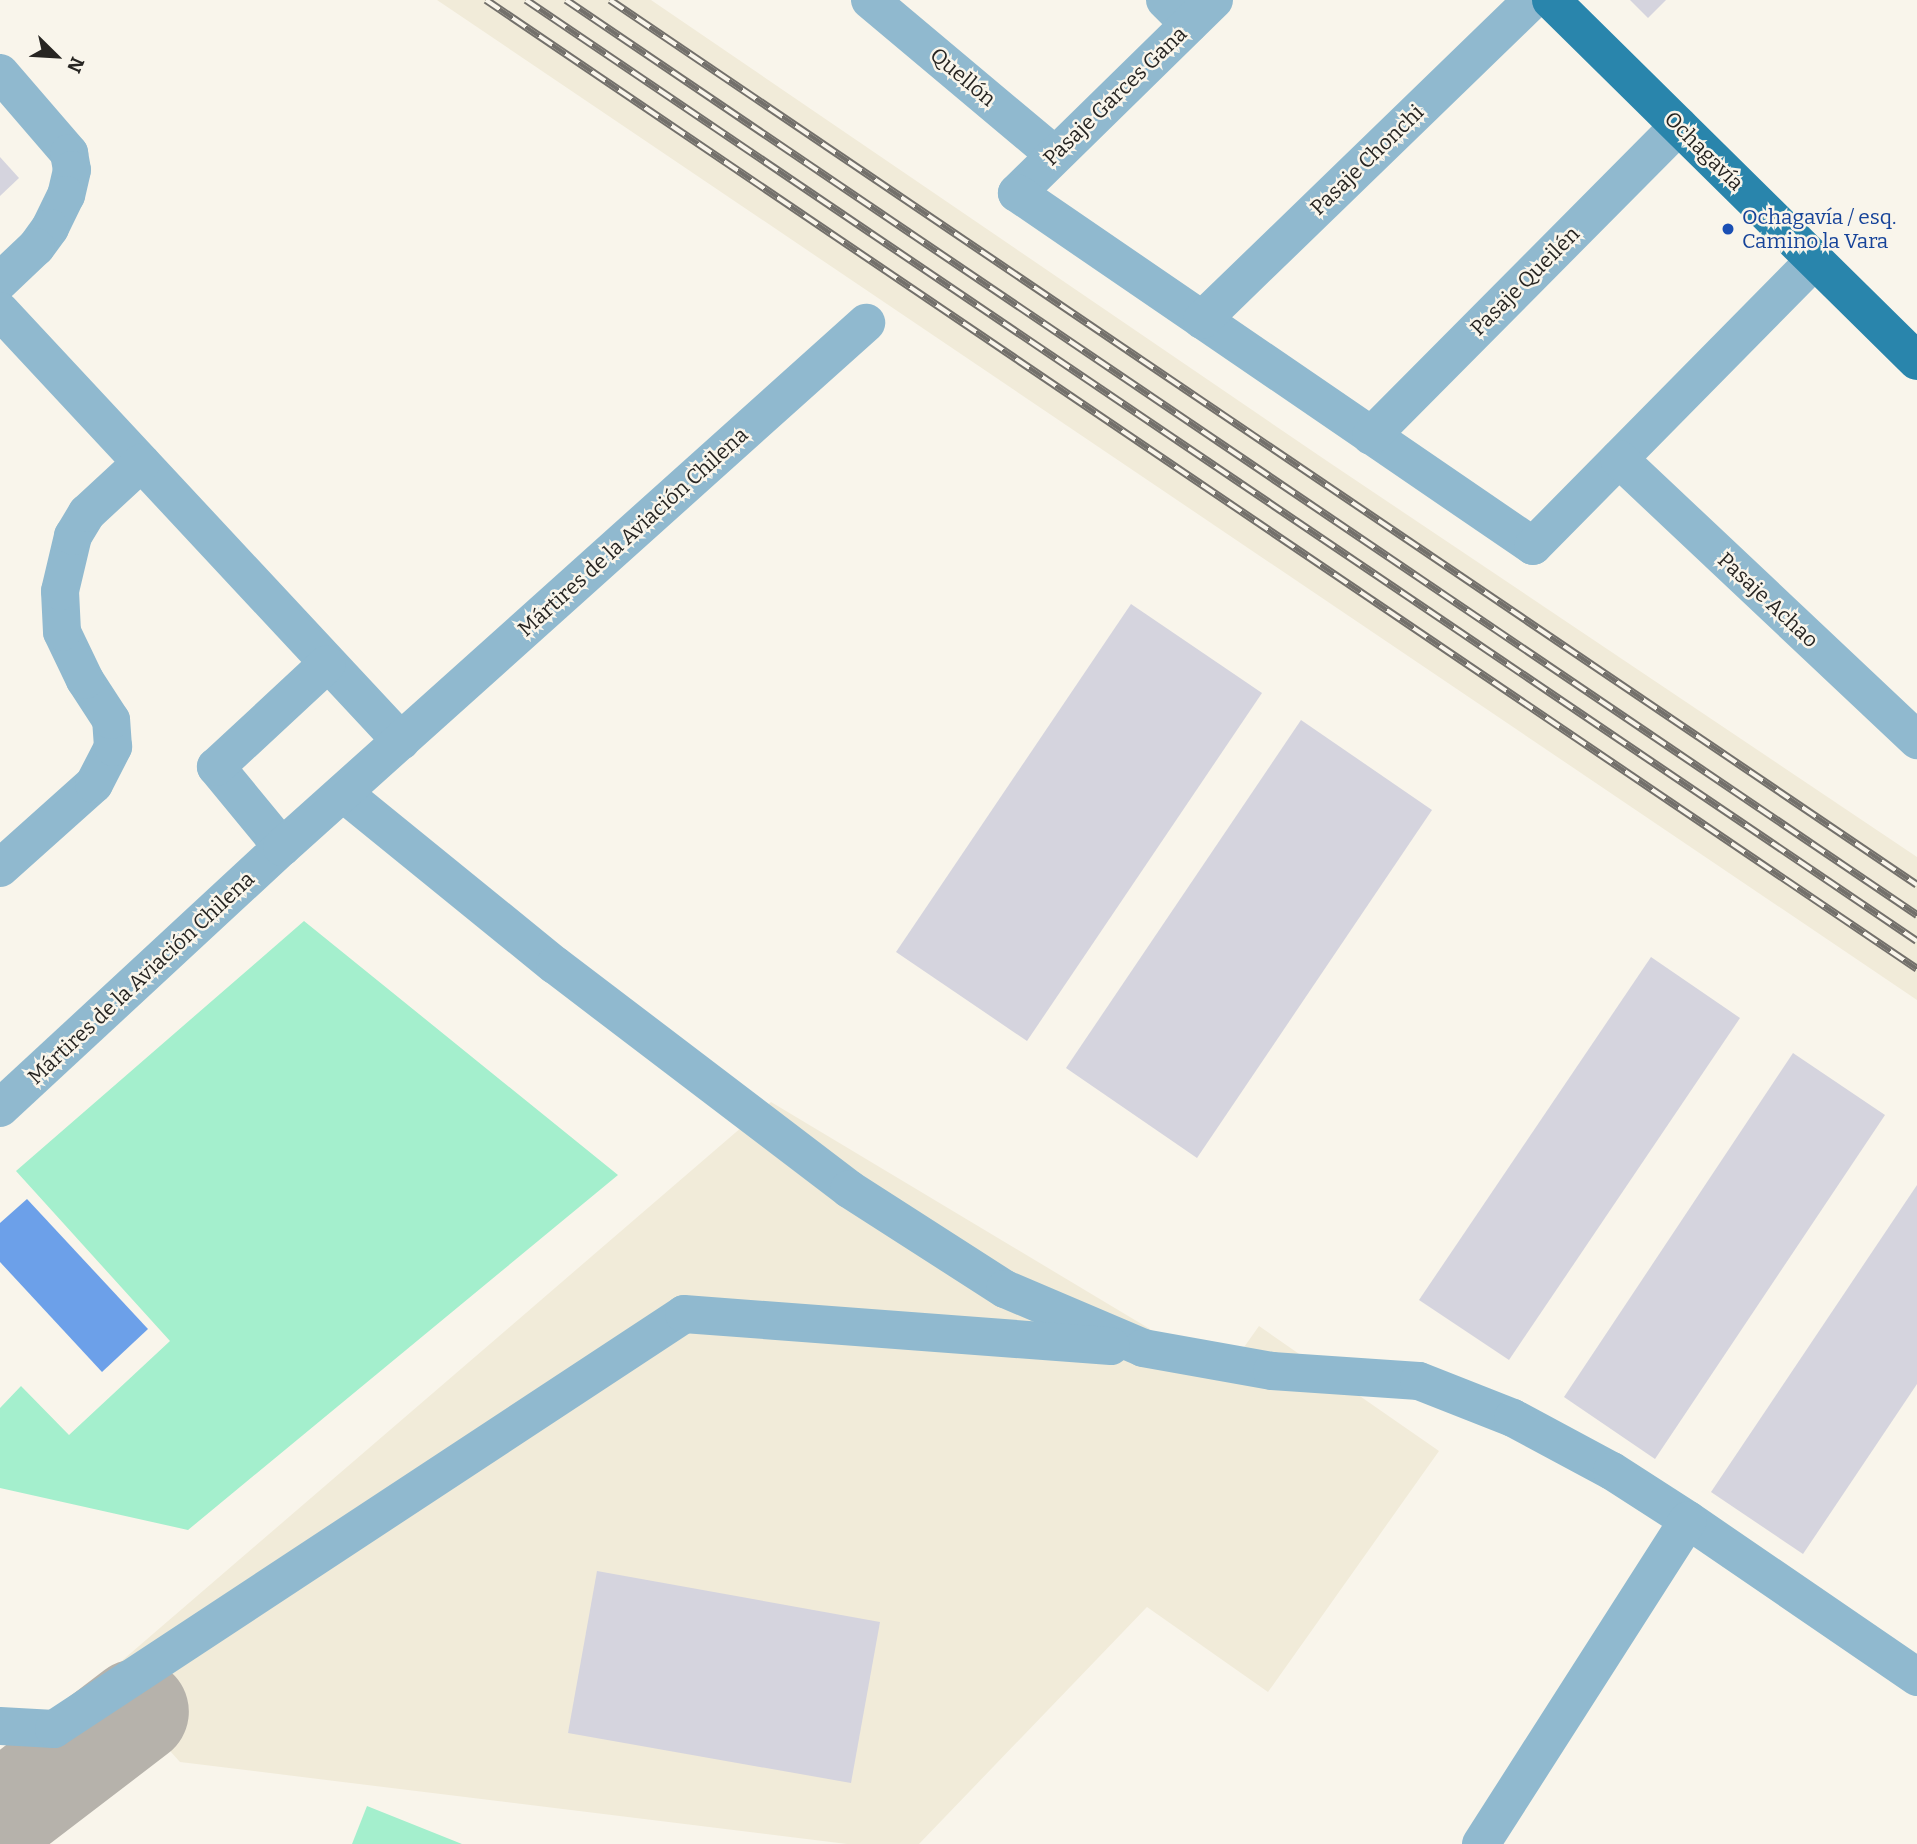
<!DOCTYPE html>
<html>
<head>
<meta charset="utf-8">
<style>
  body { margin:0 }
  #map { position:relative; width:1917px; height:1844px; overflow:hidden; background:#f9f5eb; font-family:Bitter,serif }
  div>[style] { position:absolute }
  .built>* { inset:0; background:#f1ebd9 }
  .green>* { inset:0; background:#a4efcd }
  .water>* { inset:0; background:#6ca0e9 }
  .taxiway>* { height:105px; margin:-52.5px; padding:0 52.5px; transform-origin:52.5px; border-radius:52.5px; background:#b6b2ab }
  .building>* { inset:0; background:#d5d4de }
  .minor>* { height:38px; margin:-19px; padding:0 19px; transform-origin:19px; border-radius:19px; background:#90b9cf }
  .major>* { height:38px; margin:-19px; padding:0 19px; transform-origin:19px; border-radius:19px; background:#2985ac }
  .rail>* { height:8px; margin-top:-4px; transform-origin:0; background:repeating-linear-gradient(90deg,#f9f5eb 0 16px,#73706b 0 32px); box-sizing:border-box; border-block:2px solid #73706b }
  .dots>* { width:19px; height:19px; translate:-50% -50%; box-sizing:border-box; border:4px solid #f9f5eb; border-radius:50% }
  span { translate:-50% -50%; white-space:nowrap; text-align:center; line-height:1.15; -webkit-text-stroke:5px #f9f5eb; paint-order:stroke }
  .street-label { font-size:21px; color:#272522 }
  .transit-label { font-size:21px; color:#164399 }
  .left { translate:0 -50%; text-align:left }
  .north { position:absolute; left:21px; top:21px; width:70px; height:70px; -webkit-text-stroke:5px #f9f5eb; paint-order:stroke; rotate:114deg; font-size:19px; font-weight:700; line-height:28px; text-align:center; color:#272522 }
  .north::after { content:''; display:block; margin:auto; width:24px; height:32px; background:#272522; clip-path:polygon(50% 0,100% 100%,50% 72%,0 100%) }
</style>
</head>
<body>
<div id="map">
  <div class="built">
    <div style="clip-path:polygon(437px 0,651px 0,1327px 461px,1917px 857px,1917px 1000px)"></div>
    <div style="clip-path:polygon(771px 1102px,1225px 1374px,1259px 1326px,1439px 1451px,1268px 1692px,1147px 1607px,919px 1844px,847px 1844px,180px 1762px,103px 1677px)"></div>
  </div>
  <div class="green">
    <div style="clip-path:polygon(304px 921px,618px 1175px,188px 1530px,0 1488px,0 1408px,21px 1386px,69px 1435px,170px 1341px,16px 1171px)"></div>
    <div style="clip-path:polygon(367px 1806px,462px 1844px,352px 1844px)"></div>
  </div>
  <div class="water">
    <div style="clip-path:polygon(27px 1199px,148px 1329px,102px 1372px,0 1262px,0 1223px)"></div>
  </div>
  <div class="taxiway">
    <div style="left:0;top:1815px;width:171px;rotate:-37.4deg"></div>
  </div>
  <div class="building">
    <div style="clip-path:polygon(1630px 0,1666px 0,1648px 18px)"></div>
    <div style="clip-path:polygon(0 157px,19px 178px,0 196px)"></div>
    <div style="clip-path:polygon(1131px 604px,1262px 693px,1027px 1041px,896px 952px)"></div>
    <div style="clip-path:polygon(1301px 720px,1432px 810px,1197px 1158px,1066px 1068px)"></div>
    <div style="clip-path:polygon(1651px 957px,1740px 1018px,1509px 1360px,1419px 1300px)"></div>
    <div style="clip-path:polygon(1793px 1053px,1885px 1115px,1655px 1459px,1564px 1397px)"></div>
    <div style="clip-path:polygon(1917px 1185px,1917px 1384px,1803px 1554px,1711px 1492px)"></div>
    <div style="clip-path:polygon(597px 1571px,880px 1622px,851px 1783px,568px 1733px)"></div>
  </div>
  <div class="minor">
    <div style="left:870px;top:0;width:241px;rotate:40deg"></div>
    <div style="left:1165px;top:0;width:34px;rotate:45deg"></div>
    <div style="left:1214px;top:0;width:276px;rotate:135.6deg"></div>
    <div style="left:1017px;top:193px;width:625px;rotate:34.38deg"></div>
    <div style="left:1533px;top:546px;width:402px;rotate:-45.4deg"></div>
    <div style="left:0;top:73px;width:106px;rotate:49.2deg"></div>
    <div style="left:69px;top:153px;width:17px;rotate:80deg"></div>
    <div style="left:72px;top:170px;width:26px;rotate:103deg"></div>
    <div style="left:66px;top:195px;width:37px;rotate:116deg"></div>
    <div style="left:50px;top:228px;width:24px;rotate:126deg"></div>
    <div style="left:36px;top:247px;width:50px;rotate:136.6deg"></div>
    <div style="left:0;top:311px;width:588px;rotate:47deg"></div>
    <div style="left:1202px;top:320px;width:460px;rotate:-44.1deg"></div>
    <div style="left:1371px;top:436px;width:437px;rotate:-45.2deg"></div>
    <div style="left:1619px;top:459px;width:410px;rotate:43.3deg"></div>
    <div style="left:343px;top:793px;width:273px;rotate:39.1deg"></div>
    <div style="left:555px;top:965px;width:370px;rotate:37.3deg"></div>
    <div style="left:849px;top:1189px;width:185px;rotate:32.7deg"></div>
    <div style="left:1005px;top:1289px;width:150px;rotate:23.1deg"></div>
    <div style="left:1143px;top:1348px;width:131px;rotate:10.1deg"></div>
    <div style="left:1272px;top:1371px;width:147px;rotate:3.9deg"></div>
    <div style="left:1419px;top:1381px;width:101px;rotate:21.5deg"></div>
    <div style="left:1513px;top:1418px;width:112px;rotate:28.2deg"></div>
    <div style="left:1612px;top:1471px;width:90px;rotate:32.8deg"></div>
    <div style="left:1688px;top:1520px;width:278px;rotate:34.4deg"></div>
    <div style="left:282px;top:847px;width:104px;rotate:-129.5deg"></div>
    <div style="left:216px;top:767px;width:151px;rotate:-42.9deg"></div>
    <div style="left:0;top:868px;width:126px;rotate:-41.8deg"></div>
    <div style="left:94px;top:784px;width:42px;rotate:-62.8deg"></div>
    <div style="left:113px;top:747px;width:27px;rotate:-94deg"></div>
    <div style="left:111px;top:720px;width:48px;rotate:-123deg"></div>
    <div style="left:85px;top:680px;width:53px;rotate:-115.6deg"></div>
    <div style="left:62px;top:632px;width:41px;rotate:-92.8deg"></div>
    <div style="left:60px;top:591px;width:57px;rotate:-76.7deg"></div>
    <div style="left:73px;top:536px;width:27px;rotate:-59deg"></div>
    <div style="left:87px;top:513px;width:74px;rotate:-42.8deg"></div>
    <div style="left:0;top:1108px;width:384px;rotate:-42.8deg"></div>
    <div style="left:282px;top:847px;width:785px;rotate:-41.9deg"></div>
    <div style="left:0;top:1726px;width:54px;rotate:3.2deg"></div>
    <div style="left:54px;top:1729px;width:754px;rotate:-33.37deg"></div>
    <div style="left:684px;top:1314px;width:428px;rotate:4.3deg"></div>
    <div style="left:1481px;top:1844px;width:384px;rotate:-57.4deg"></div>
  </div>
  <div class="major">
    <div style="left:1551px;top:0;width:514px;rotate:44.61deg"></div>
  </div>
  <div class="rail">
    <div style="left:486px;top:0;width:1728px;rotate:34.1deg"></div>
    <div style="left:526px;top:0;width:1679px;rotate:34.08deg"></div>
    <div style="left:566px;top:0;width:1632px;rotate:34.11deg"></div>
    <div style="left:610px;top:0;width:1578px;rotate:34.1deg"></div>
  </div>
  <div class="dots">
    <div style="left:1728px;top:229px;background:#1a4fb4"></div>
  </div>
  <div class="street-label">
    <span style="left:963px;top:77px;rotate:40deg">Quellón</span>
    <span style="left:1115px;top:96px;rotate:-44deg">Pasaje Garces Gana</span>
    <span style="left:1704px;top:151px;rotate:45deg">Ochagavía</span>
    <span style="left:1367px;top:160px;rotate:-44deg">Pasaje Chonchi</span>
    <span style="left:1525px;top:281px;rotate:-45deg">Pasaje Queilén</span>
    <span style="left:633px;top:532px;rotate:-42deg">Mártires de la Aviación Chilena</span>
    <span style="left:1768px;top:600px;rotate:43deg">Pasaje Achao</span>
    <span style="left:141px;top:978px;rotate:-43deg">Mártires de la Aviación Chilena</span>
  </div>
  <div class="transit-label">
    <span class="left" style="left:1742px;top:229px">Ochagavía / esq.<br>Camino la Vara</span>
  </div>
  <div class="north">N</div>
</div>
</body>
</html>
